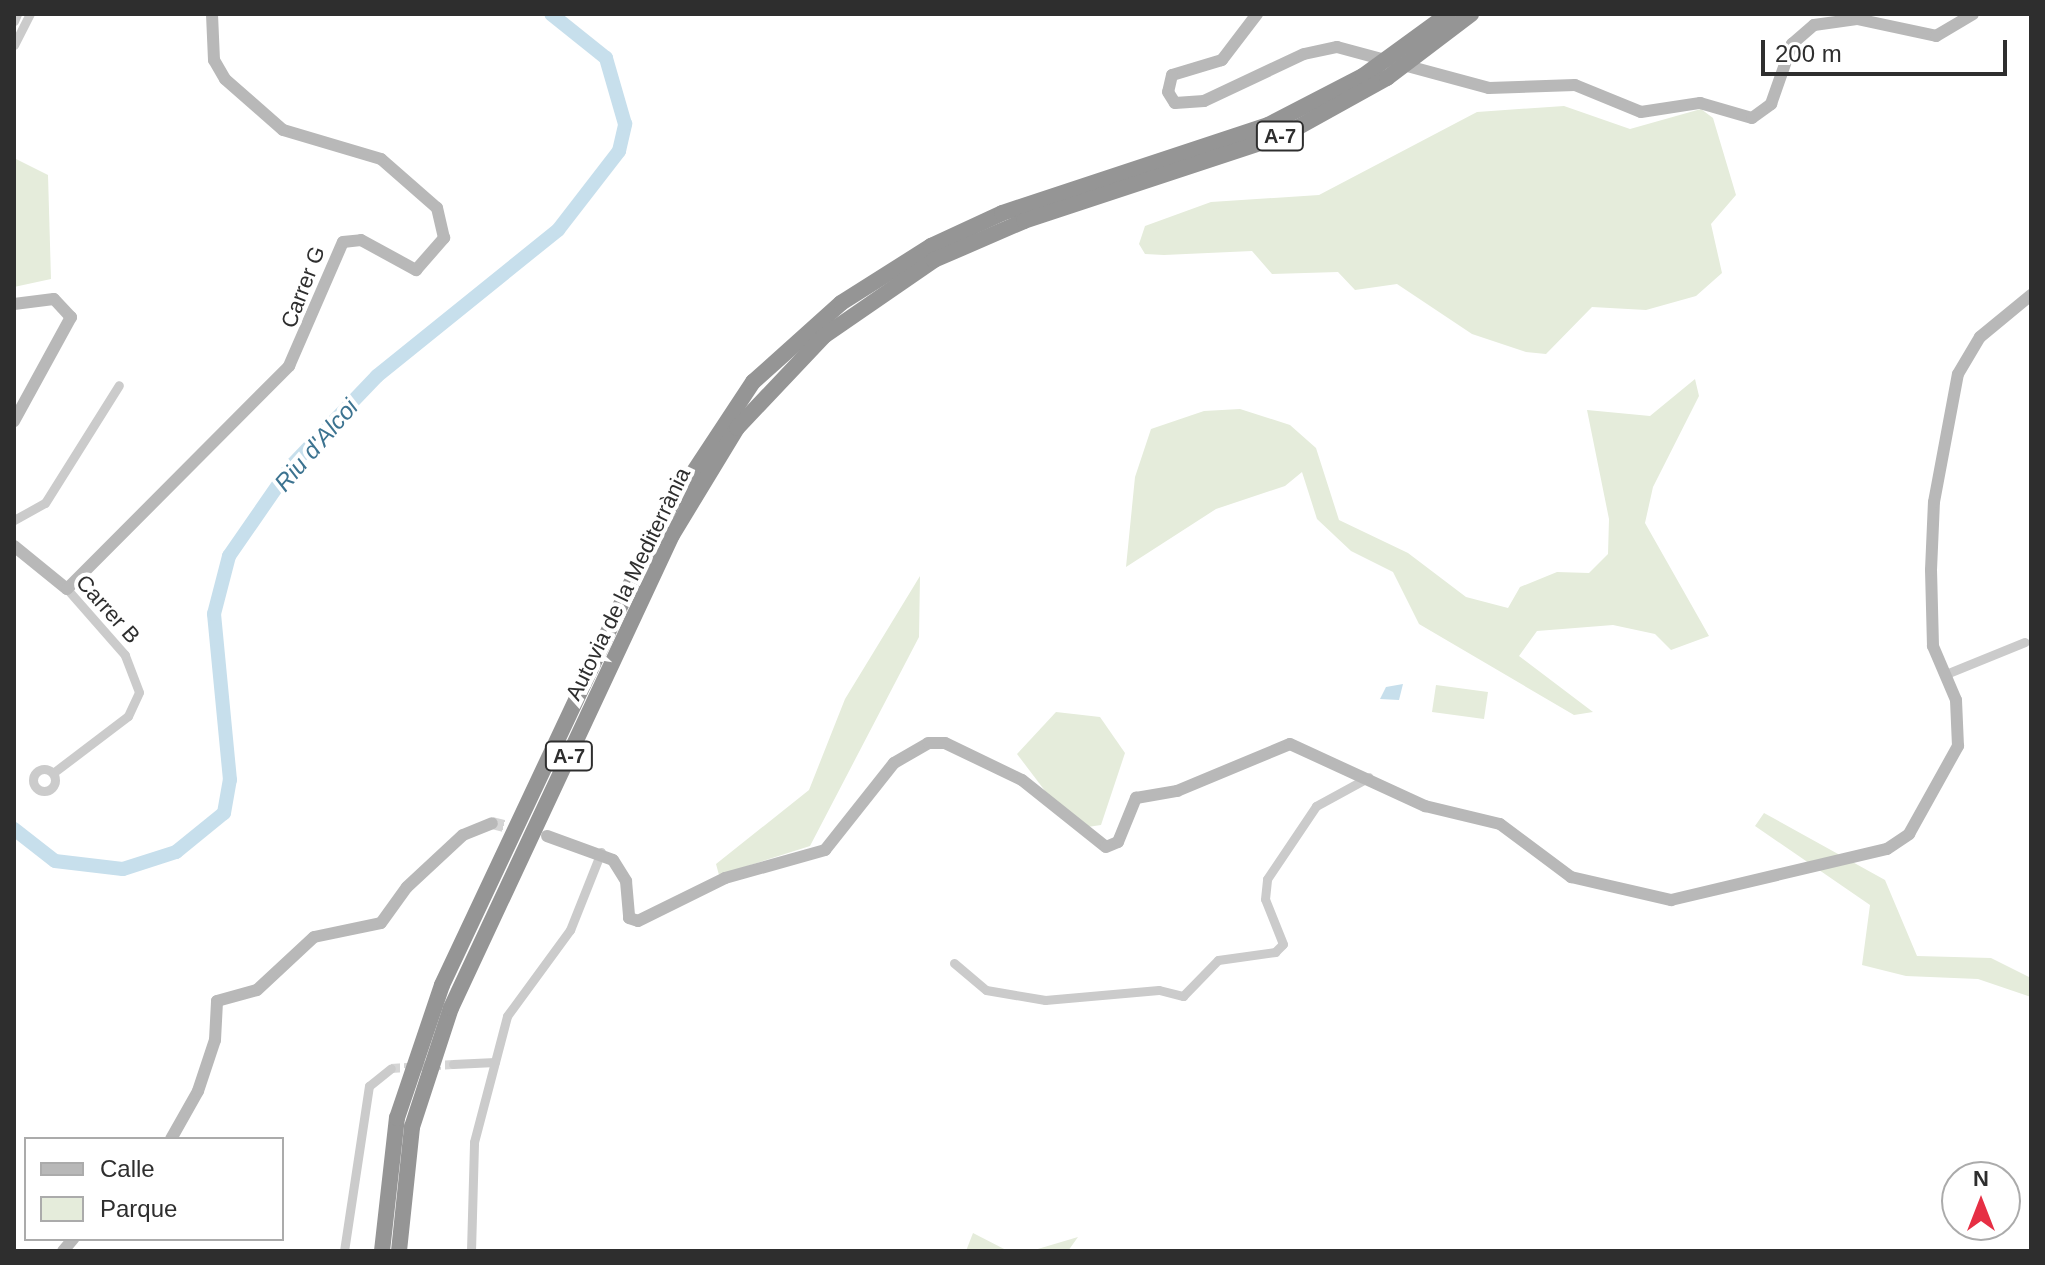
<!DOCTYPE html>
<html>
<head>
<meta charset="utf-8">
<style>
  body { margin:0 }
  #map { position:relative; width:2045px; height:1265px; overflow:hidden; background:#fff; font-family:Helvetica,sans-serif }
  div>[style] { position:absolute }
  .green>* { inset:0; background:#e5ecdb }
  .water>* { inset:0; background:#c7dfec }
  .river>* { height:14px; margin:-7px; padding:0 7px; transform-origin:7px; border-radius:7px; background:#c7dfec }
  .street-tunnel>* { height:9px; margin-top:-4.5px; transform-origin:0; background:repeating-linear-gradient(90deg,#d5d5d5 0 9px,transparent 0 13.5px) }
  .secondary-tunnel>* { height:12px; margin-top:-6px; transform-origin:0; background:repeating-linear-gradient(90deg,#d5d5d5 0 12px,transparent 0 18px) }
  .street>* { height:9px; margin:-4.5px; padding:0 4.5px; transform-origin:4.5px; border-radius:4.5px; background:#cbcbcb }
  .street>.ring { margin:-4.5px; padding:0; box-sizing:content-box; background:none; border:9px solid #cbcbcb; border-radius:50% }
  .secondary>* { height:12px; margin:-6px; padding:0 6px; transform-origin:6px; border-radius:6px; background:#b8b8b8 }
  .highway>* { height:16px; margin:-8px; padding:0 8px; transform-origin:8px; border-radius:8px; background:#959595 }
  span { translate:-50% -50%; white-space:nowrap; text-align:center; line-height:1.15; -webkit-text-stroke:8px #fff; paint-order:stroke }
  .shield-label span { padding:2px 6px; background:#fff; border:2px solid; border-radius:6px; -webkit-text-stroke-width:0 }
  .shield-label { font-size:20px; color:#2e2e2e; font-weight:700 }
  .street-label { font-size:22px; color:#2e2e2e }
  .water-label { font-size:24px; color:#3c7390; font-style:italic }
  .frame { position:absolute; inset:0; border:16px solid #2e2e2e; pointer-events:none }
  .legend { position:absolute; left:24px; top:1137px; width:260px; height:104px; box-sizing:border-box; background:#fff; border:2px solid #ababab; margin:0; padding:10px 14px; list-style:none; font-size:24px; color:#2e2e2e }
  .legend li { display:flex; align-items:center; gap:16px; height:40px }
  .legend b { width:40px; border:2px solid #ababab }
  .north { position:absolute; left:1941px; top:1161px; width:80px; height:80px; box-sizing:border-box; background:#fff; border:2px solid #ababab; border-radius:50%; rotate:0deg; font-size:22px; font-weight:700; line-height:32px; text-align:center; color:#2e2e2e }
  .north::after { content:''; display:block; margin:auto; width:28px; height:36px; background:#e62f44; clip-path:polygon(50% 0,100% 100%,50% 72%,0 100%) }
  .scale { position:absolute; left:1761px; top:40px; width:246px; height:36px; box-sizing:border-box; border:4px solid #2e2e2e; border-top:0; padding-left:10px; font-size:24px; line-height:28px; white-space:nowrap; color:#2e2e2e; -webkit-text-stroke:6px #fff; paint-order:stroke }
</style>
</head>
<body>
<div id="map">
  <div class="green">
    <div style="clip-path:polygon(1564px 106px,1630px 129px,1701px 109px,1713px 118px,1736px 195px,1711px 224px,1722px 273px,1696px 296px,1646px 310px,1592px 307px,1546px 354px,1526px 352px,1472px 334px,1397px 284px,1355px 290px,1338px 272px,1272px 274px,1252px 251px,1164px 255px,1145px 254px,1139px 244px,1145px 226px,1211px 202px,1319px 195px,1477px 112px)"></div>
    <div style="clip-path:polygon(14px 158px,48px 175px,51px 279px,14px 287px)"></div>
    <div style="clip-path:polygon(1695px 379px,1699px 396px,1653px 487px,1645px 523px,1709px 636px,1671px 650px,1655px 634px,1613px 625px,1537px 631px,1519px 656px,1593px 712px,1574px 715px,1419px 624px,1393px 572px,1351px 551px,1317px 519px,1302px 472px,1285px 486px,1216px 509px,1126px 567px,1135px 477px,1151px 429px,1204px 411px,1240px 409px,1290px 425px,1316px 448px,1339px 520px,1408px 553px,1466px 597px,1508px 608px,1520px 587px,1557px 572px,1589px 573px,1608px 554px,1609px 519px,1587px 410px,1650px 416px)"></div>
    <div style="clip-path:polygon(920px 576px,919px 637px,810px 846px,719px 875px,716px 864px,809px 790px,845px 699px)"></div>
    <div style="clip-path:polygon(1436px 685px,1488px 692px,1484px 719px,1432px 712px)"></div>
    <div style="clip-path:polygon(1056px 712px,1100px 717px,1125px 753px,1101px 825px,1074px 829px,1017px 754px)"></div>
    <div style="clip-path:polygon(1764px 813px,1885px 880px,1917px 956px,1991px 958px,2031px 978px,2031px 997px,1978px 979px,1906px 976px,1862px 965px,1870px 905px,1755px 826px)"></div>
    <div style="clip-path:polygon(973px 1233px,1008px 1251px,966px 1251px)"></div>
    <div style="clip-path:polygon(1078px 1237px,1068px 1251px,1031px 1251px)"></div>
  </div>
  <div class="water">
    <div style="clip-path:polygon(1403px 684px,1399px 700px,1380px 699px,1386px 687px)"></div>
  </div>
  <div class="river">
    <div style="left:14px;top:829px;width:52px;rotate:38deg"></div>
    <div style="left:55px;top:861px;width:68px;rotate:6.7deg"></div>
    <div style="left:123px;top:869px;width:56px;rotate:-17.8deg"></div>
    <div style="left:176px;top:852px;width:62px;rotate:-39.1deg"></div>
    <div style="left:224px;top:813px;width:34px;rotate:-80deg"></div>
    <div style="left:230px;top:780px;width:167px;rotate:-95.5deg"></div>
    <div style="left:214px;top:614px;width:60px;rotate:-75.5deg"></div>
    <div style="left:229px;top:556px;width:111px;rotate:-55.3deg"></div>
    <div style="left:292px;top:465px;width:123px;rotate:-46.3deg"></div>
    <div style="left:377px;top:376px;width:233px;rotate:-38.9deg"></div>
    <div style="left:558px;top:230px;width:100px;rotate:-52.3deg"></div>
    <div style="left:619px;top:151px;width:28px;rotate:-77deg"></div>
    <div style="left:625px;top:124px;width:69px;rotate:-106.1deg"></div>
    <div style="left:606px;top:58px;width:70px;rotate:-141.3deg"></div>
  </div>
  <div class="street-tunnel">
    <div style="left:391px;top:1068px;width:62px;rotate:-3.7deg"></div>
  </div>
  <div class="secondary-tunnel">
    <div style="left:492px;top:823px;width:33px;rotate:14deg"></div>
  </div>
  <div class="street">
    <div style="left:14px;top:21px;width:8px;rotate:-67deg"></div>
    <div style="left:14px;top:45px;width:35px;rotate:-63deg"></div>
    <div style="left:14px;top:520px;width:35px;rotate:-29deg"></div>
    <div style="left:45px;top:503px;width:139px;rotate:-57.9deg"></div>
    <div style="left:1946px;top:674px;width:85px;rotate:-22.1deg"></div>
    <div class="ring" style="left:33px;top:769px;width:13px;height:13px"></div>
    <div style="left:53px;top:773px;width:94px;rotate:-37.2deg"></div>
    <div style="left:128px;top:716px;width:26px;rotate:-65deg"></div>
    <div style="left:139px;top:692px;width:40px;rotate:-111deg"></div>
    <div style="left:125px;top:655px;width:88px;rotate:-131.3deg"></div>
    <div style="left:954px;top:963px;width:42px;rotate:40.2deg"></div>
    <div style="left:986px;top:990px;width:60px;rotate:9.6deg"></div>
    <div style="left:1045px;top:1000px;width:114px;rotate:-5deg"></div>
    <div style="left:1159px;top:990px;width:25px;rotate:14deg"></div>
    <div style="left:1183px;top:996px;width:50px;rotate:-45.8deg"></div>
    <div style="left:1218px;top:960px;width:58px;rotate:-8deg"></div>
    <div style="left:1275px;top:952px;width:11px;rotate:-45deg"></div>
    <div style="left:1283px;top:944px;width:48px;rotate:-111.8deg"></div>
    <div style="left:1265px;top:899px;width:20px;rotate:-84deg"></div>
    <div style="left:1267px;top:879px;width:88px;rotate:-56.1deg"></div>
    <div style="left:1316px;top:806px;width:60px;rotate:-28.7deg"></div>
    <div style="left:453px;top:1064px;width:42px;rotate:-2.7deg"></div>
    <div style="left:344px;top:1251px;width:167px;rotate:-81.4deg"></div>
    <div style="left:369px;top:1086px;width:28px;rotate:-39deg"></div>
    <div style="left:471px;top:1251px;width:109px;rotate:-88.4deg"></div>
    <div style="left:474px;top:1142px;width:130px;rotate:-75.3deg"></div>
    <div style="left:507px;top:1016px;width:107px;rotate:-53.8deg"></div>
    <div style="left:570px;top:930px;width:84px;rotate:-68.3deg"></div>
  </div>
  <div class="secondary">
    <div style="left:1257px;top:14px;width:58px;rotate:127.3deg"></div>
    <div style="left:1222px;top:60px;width:52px;rotate:163.3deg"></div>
    <div style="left:1172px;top:75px;width:17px;rotate:103deg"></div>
    <div style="left:1168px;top:92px;width:13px;rotate:58deg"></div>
    <div style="left:1175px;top:103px;width:29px;rotate:-4deg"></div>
    <div style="left:1204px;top:101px;width:110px;rotate:-25.2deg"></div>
    <div style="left:1304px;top:54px;width:34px;rotate:-12deg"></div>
    <div style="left:1337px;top:47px;width:157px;rotate:15.1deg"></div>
    <div style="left:1489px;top:88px;width:86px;rotate:-2deg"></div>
    <div style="left:1575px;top:85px;width:71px;rotate:22.2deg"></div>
    <div style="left:1641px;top:112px;width:60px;rotate:-8.7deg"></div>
    <div style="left:1700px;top:103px;width:54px;rotate:16.1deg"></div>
    <div style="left:1752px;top:118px;width:24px;rotate:-36deg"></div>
    <div style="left:1771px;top:104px;width:64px;rotate:-70.7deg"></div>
    <div style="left:1792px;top:44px;width:29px;rotate:-41deg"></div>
    <div style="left:1814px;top:25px;width:43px;rotate:-7.9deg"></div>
    <div style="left:1857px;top:19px;width:81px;rotate:12.1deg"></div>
    <div style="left:1936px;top:36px;width:43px;rotate:-30.7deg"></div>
    <div style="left:14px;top:304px;width:40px;rotate:-7.1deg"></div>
    <div style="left:54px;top:299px;width:25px;rotate:47deg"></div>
    <div style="left:71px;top:317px;width:119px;rotate:118.7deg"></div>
    <div style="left:14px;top:546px;width:68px;rotate:39.1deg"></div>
    <div style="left:67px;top:589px;width:315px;rotate:-45.1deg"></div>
    <div style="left:289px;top:366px;width:135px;rotate:-66.5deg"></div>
    <div style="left:343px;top:242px;width:18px;rotate:-6deg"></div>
    <div style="left:361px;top:240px;width:63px;rotate:28.6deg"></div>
    <div style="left:416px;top:270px;width:43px;rotate:-48.8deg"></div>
    <div style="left:444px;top:238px;width:31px;rotate:-103deg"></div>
    <div style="left:437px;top:208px;width:74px;rotate:-138.8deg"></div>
    <div style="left:381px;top:159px;width:102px;rotate:-163.5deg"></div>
    <div style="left:283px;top:130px;width:77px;rotate:-138.7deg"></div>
    <div style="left:225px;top:79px;width:22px;rotate:-120deg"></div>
    <div style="left:214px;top:60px;width:46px;rotate:-92.5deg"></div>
    <div style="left:547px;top:836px;width:70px;rotate:20deg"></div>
    <div style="left:613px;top:860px;width:25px;rotate:58deg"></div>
    <div style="left:626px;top:881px;width:37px;rotate:85deg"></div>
    <div style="left:629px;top:918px;width:9px;rotate:18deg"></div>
    <div style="left:638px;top:921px;width:97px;rotate:-26.3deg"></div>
    <div style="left:725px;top:878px;width:104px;rotate:-15.6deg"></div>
    <div style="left:825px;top:850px;width:111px;rotate:-51.6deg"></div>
    <div style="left:894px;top:763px;width:39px;rotate:-30deg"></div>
    <div style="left:928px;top:743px;width:17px"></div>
    <div style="left:945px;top:743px;width:85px;rotate:25.7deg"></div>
    <div style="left:1022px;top:780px;width:107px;rotate:38.6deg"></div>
    <div style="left:1106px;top:847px;width:13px;rotate:-23deg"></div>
    <div style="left:1118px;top:842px;width:48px;rotate:-67.8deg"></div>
    <div style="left:1136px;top:798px;width:42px;rotate:-9.7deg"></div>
    <div style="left:1177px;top:791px;width:122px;rotate:-22.6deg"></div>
    <div style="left:1290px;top:744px;width:149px;rotate:24.7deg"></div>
    <div style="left:1425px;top:806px;width:77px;rotate:13.5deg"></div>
    <div style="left:1500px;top:824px;width:89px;rotate:36.7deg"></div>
    <div style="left:1571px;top:877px;width:103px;rotate:13deg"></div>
    <div style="left:1671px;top:900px;width:222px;rotate:-13.3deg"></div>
    <div style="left:1887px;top:849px;width:27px;rotate:-34deg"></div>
    <div style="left:1909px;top:834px;width:101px;rotate:-60.9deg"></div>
    <div style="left:1958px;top:746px;width:46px;rotate:-92.5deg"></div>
    <div style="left:1956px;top:700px;width:59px;rotate:-113.1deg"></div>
    <div style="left:1933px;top:646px;width:76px;rotate:-91.5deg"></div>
    <div style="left:1931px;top:570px;width:68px;rotate:-87.5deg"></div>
    <div style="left:1934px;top:502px;width:130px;rotate:-79.4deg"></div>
    <div style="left:1958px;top:374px;width:43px;rotate:-59.3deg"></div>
    <div style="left:1980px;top:337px;width:66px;rotate:-39.5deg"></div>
    <div style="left:171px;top:1139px;width:55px;rotate:-60.6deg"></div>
    <div style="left:198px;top:1091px;width:54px;rotate:-71.6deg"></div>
    <div style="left:215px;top:1040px;width:39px;rotate:-87deg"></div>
    <div style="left:217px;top:1001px;width:41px;rotate:-15.4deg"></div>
    <div style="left:257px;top:990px;width:78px;rotate:-42.9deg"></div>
    <div style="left:314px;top:937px;width:68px;rotate:-11.8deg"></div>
    <div style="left:381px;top:923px;width:44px;rotate:-54.2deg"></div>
    <div style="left:407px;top:887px;width:76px;rotate:-42.9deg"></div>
    <div style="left:463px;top:835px;width:31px;rotate:-22deg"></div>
    <div style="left:63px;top:1251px;width:16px;rotate:-50deg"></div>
  </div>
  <div class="highway">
    <div style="left:382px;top:1251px;width:134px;rotate:-83.6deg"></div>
    <div style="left:397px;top:1118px;width:140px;rotate:-71.3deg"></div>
    <div style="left:442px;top:985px;width:507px;rotate:-64.8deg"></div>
    <div style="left:658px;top:526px;width:173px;rotate:-56.6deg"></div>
    <div style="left:753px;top:382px;width:118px;rotate:-41.9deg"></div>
    <div style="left:841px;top:303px;width:107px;rotate:-32.3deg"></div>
    <div style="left:931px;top:246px;width:78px;rotate:-24.9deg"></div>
    <div style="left:1002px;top:213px;width:280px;rotate:-18.3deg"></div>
    <div style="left:1268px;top:125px;width:107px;rotate:-27.3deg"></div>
    <div style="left:1363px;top:76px;width:105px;rotate:-36.1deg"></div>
    <div style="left:399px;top:1251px;width:125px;rotate:-84deg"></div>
    <div style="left:412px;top:1127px;width:125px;rotate:-71.9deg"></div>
    <div style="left:451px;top:1008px;width:522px;rotate:-64.96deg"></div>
    <div style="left:672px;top:535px;width:125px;rotate:-58.7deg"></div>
    <div style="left:737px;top:428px;width:127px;rotate:-46.6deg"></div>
    <div style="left:824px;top:336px;width:134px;rotate:-34.6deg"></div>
    <div style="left:934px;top:260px;width:98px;rotate:-23.4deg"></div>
    <div style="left:1024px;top:221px;width:274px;rotate:-18.3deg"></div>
    <div style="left:1284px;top:135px;width:118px;rotate:-29deg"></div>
    <div style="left:1387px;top:78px;width:106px;rotate:-37.3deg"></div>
  </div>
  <div class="shield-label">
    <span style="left:1280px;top:136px">A-7</span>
    <span style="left:569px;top:756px">A-7</span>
  </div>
  <div class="street-label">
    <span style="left:303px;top:287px;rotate:-69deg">Carrer G</span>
    <span style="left:628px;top:584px;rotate:-64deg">Autovia de la Mediterrània</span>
    <span style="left:108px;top:609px;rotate:48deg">Carrer B</span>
  </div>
  <div class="water-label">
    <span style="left:316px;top:445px;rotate:-49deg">Riu d'Alcoi</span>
  </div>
  <div class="frame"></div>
  <ul class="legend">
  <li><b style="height:10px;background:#b8b8b8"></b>Calle</li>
  <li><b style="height:22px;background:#e5ecdb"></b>Parque</li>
  </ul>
  <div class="north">N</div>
  <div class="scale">200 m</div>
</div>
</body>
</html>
